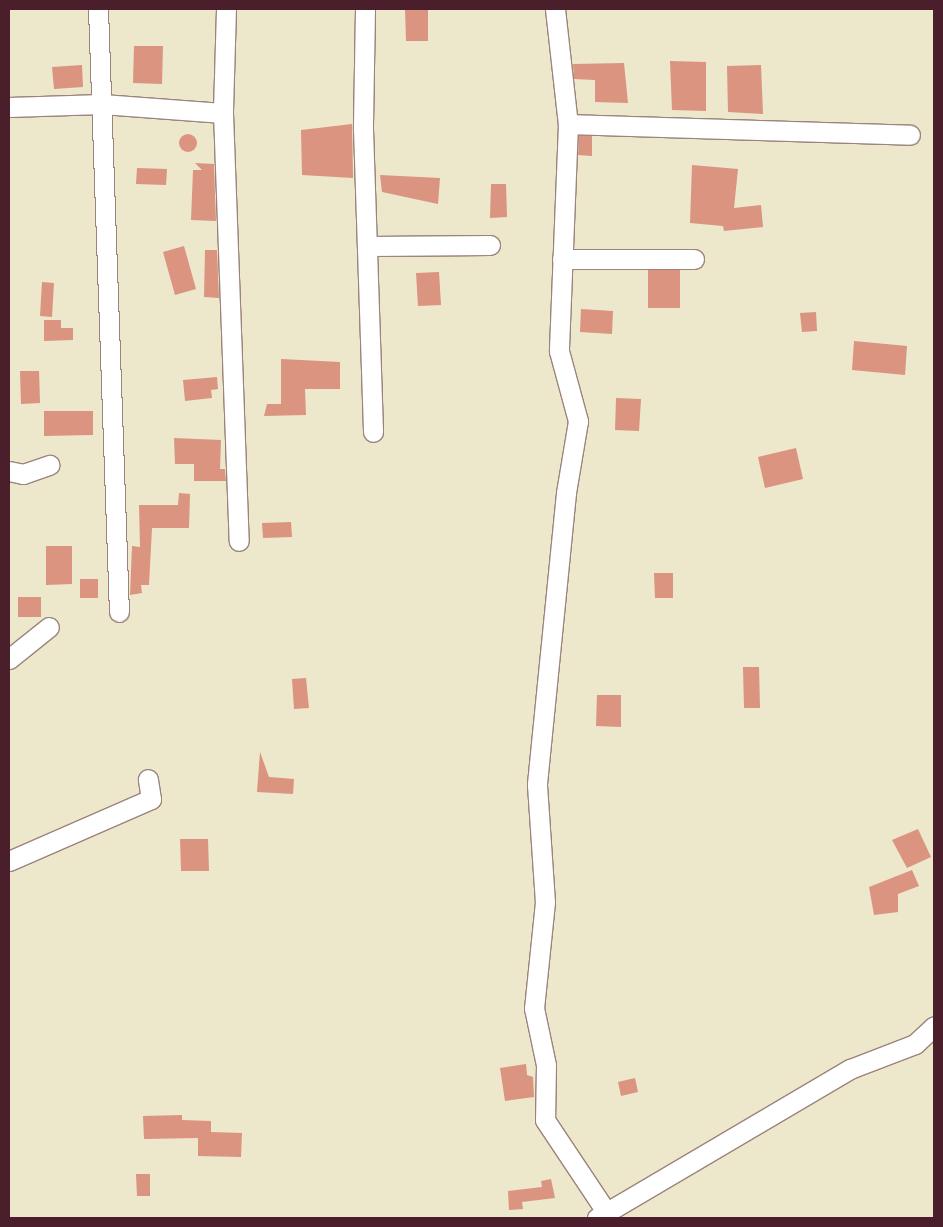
<!DOCTYPE html>
<html>
<head>
<meta charset="utf-8">
<style>
  body { margin:0 }
  #map { position:relative; width:943px; height:1227px; overflow:hidden; background:#ede7cc; font-family:Vollkorn,serif }
  div>[style] { position:absolute }
  .building>* { inset:0; background:#da947f }
  .round { border-radius:50% }
  .roads { filter:drop-shadow(1px 0 #9c837c) drop-shadow(-1px 0 #9c837c) drop-shadow(0 1px #9c837c) drop-shadow(0 -1px #9c837c) }
  .minor>* { height:19px; margin:-9.5px; padding:0 9.5px; transform-origin:9.5px; border-radius:9.5px; background:#fff }
  span { translate:-50% -50%; white-space:nowrap; text-align:center; line-height:1.15; -webkit-text-stroke:4px #f7f3e8; paint-order:stroke }
  .frame { position:absolute; inset:0; border:10px solid #4a1f2b; pointer-events:none }
</style>
</head>
<body>
<div id="map">
  <div class="building">
    <div style="clip-path:polygon(405px 9px,428px 9px,428px 41px,406px 41px)"></div>
    <div style="clip-path:polygon(134px 46px,163px 46px,162px 84px,133px 83px)"></div>
    <div style="clip-path:polygon(670px 61px,706px 62px,706px 111px,672px 110px)"></div>
    <div style="clip-path:polygon(624px 63px,628px 103px,595px 102px,595px 80px,574px 79px,573px 64px)"></div>
    <div style="clip-path:polygon(82px 65px,83px 87px,54px 89px,52px 67px)"></div>
    <div style="clip-path:polygon(761px 65px,763px 114px,728px 112px,727px 66px)"></div>
    <div style="clip-path:polygon(352px 124px,353px 178px,302px 175px,301px 130px)"></div>
    <div class="round" style="left:179px;top:134px;width:18px;height:18px"></div>
    <div style="clip-path:polygon(579px 136px,592px 136px,592px 156px,578px 155px)"></div>
    <div style="clip-path:polygon(195px 163px,214px 164px,216px 221px,191px 220px,193px 170px,202px 170px)"></div>
    <div style="clip-path:polygon(692px 165px,738px 169px,734px 208px,761px 205px,763px 227px,724px 231px,723px 226px,690px 223px)"></div>
    <div style="clip-path:polygon(137px 168px,167px 169px,166px 185px,136px 184px)"></div>
    <div style="clip-path:polygon(380px 175px,440px 178px,438px 204px,382px 192px)"></div>
    <div style="clip-path:polygon(491px 184px,506px 184px,507px 217px,490px 218px)"></div>
    <div style="clip-path:polygon(184px 246px,196px 289px,175px 295px,163px 252px)"></div>
    <div style="clip-path:polygon(205px 250px,217px 250px,219px 298px,204px 297px)"></div>
    <div style="clip-path:polygon(648px 270px,680px 270px,680px 308px,648px 308px)"></div>
    <div style="clip-path:polygon(439px 272px,441px 305px,418px 306px,416px 273px)"></div>
    <div style="clip-path:polygon(42px 282px,54px 283px,52px 317px,40px 316px)"></div>
    <div style="clip-path:polygon(581px 309px,613px 311px,612px 334px,580px 332px)"></div>
    <div style="clip-path:polygon(816px 312px,817px 331px,802px 332px,800px 313px)"></div>
    <div style="clip-path:polygon(44px 320px,61px 320px,61px 328px,73px 328px,73px 340px,44px 341px)"></div>
    <div style="clip-path:polygon(854px 341px,907px 346px,905px 375px,852px 370px)"></div>
    <div style="clip-path:polygon(281px 359px,340px 362px,340px 389px,305px 389px,306px 415px,264px 416px,267px 404px,281px 404px)"></div>
    <div style="clip-path:polygon(20px 371px,39px 371px,40px 403px,21px 404px)"></div>
    <div style="clip-path:polygon(217px 377px,218px 389px,211px 390px,212px 398px,185px 401px,183px 380px)"></div>
    <div style="clip-path:polygon(616px 398px,641px 399px,639px 431px,615px 430px)"></div>
    <div style="clip-path:polygon(44px 411px,93px 411px,93px 435px,44px 436px)"></div>
    <div style="clip-path:polygon(174px 438px,221px 440px,220px 469px,225px 469px,226px 481px,194px 481px,194px 464px,175px 464px)"></div>
    <div style="clip-path:polygon(796px 448px,803px 479px,765px 488px,758px 457px)"></div>
    <div style="clip-path:polygon(179px 493px,190px 494px,189px 528px,152px 528px,149px 585px,141px 585px,142px 593px,130px 595px,132px 546px,140px 547px,139px 505px,178px 505px)"></div>
    <div style="clip-path:polygon(291px 522px,292px 537px,263px 538px,262px 523px)"></div>
    <div style="clip-path:polygon(46px 546px,72px 546px,72px 584px,46px 585px)"></div>
    <div style="clip-path:polygon(654px 573px,673px 573px,673px 598px,655px 598px)"></div>
    <div style="clip-path:polygon(80px 579px,98px 579px,98px 598px,80px 598px)"></div>
    <div style="clip-path:polygon(18px 597px,41px 597px,41px 617px,18px 617px)"></div>
    <div style="clip-path:polygon(743px 667px,759px 667px,760px 708px,744px 708px)"></div>
    <div style="clip-path:polygon(306px 678px,309px 708px,294px 709px,292px 679px)"></div>
    <div style="clip-path:polygon(597px 695px,621px 695px,621px 727px,596px 726px)"></div>
    <div style="clip-path:polygon(260px 752px,269px 777px,294px 779px,293px 794px,257px 792px)"></div>
    <div style="clip-path:polygon(918px 829px,931px 857px,907px 868px,892px 840px)"></div>
    <div style="clip-path:polygon(180px 839px,208px 839px,209px 871px,181px 871px)"></div>
    <div style="clip-path:polygon(912px 870px,919px 886px,898px 894px,898px 912px,874px 915px,869px 887px)"></div>
    <div style="clip-path:polygon(526px 1064px,527px 1075px,533px 1077px,534px 1097px,505px 1101px,500px 1068px)"></div>
    <div style="clip-path:polygon(635px 1078px,638px 1092px,621px 1096px,618px 1082px)"></div>
    <div style="clip-path:polygon(182px 1115px,182px 1120px,211px 1121px,211px 1132px,242px 1133px,241px 1157px,198px 1156px,198px 1138px,144px 1139px,143px 1116px)"></div>
    <div style="clip-path:polygon(136px 1174px,150px 1174px,150px 1196px,137px 1196px)"></div>
    <div style="clip-path:polygon(551px 1179px,555px 1198px,522px 1202px,523px 1209px,509px 1210px,508px 1191px,542px 1187px,541px 1181px)"></div>
  </div>
  <div class="roads">
    <div class="minor">
      <div style="left:98px;top:9px;width:603px;rotate:88.01deg"></div>
      <div style="left:226px;top:9px;width:104px;rotate:91.7deg"></div>
      <div style="left:223px;top:113px;width:428px;rotate:87.9deg"></div>
      <div style="left:365px;top:9px;width:120px;rotate:91deg"></div>
      <div style="left:363px;top:129px;width:303px;rotate:88.1deg"></div>
      <div style="left:555px;top:9px;width:116px;rotate:83.6deg"></div>
      <div style="left:568px;top:124px;width:227px;rotate:92.3deg"></div>
      <div style="left:559px;top:351px;width:73px;rotate:74.8deg"></div>
      <div style="left:578px;top:421px;width:73px;rotate:99.5deg"></div>
      <div style="left:566px;top:493px;width:293px;rotate:95.7deg"></div>
      <div style="left:537px;top:785px;width:117px;rotate:86.1deg"></div>
      <div style="left:545px;top:902px;width:107px;rotate:95.9deg"></div>
      <div style="left:534px;top:1008px;width:58px;rotate:78.1deg"></div>
      <div style="left:546px;top:1065px;width:55px;rotate:91deg"></div>
      <div style="left:545px;top:1120px;width:112px;rotate:56.3deg"></div>
      <div style="left:9px;top:107px;width:93px;rotate:-1.8deg"></div>
      <div style="left:102px;top:104px;width:121px;rotate:4.3deg"></div>
      <div style="left:568px;top:124px;width:342px;rotate:1.8deg"></div>
      <div style="left:369px;top:246px;width:121px;rotate:-0.5deg"></div>
      <div style="left:562px;top:259px;width:132px"></div>
      <div style="left:9px;top:471px;width:14px;rotate:12deg"></div>
      <div style="left:23px;top:474px;width:28px;rotate:-19deg"></div>
      <div style="left:9px;top:659px;width:51px;rotate:-38.7deg"></div>
      <div style="left:9px;top:861px;width:155px;rotate:-23.6deg"></div>
      <div style="left:151px;top:799px;width:20px;rotate:-99deg"></div>
      <div style="left:597px;top:1218px;width:294px;rotate:-30.5deg"></div>
      <div style="left:850px;top:1069px;width:70px;rotate:-21deg"></div>
      <div style="left:915px;top:1044px;width:26px;rotate:-43deg"></div>
    </div>
  </div>
  <div class="frame"></div>
</div>
</body>
</html>
